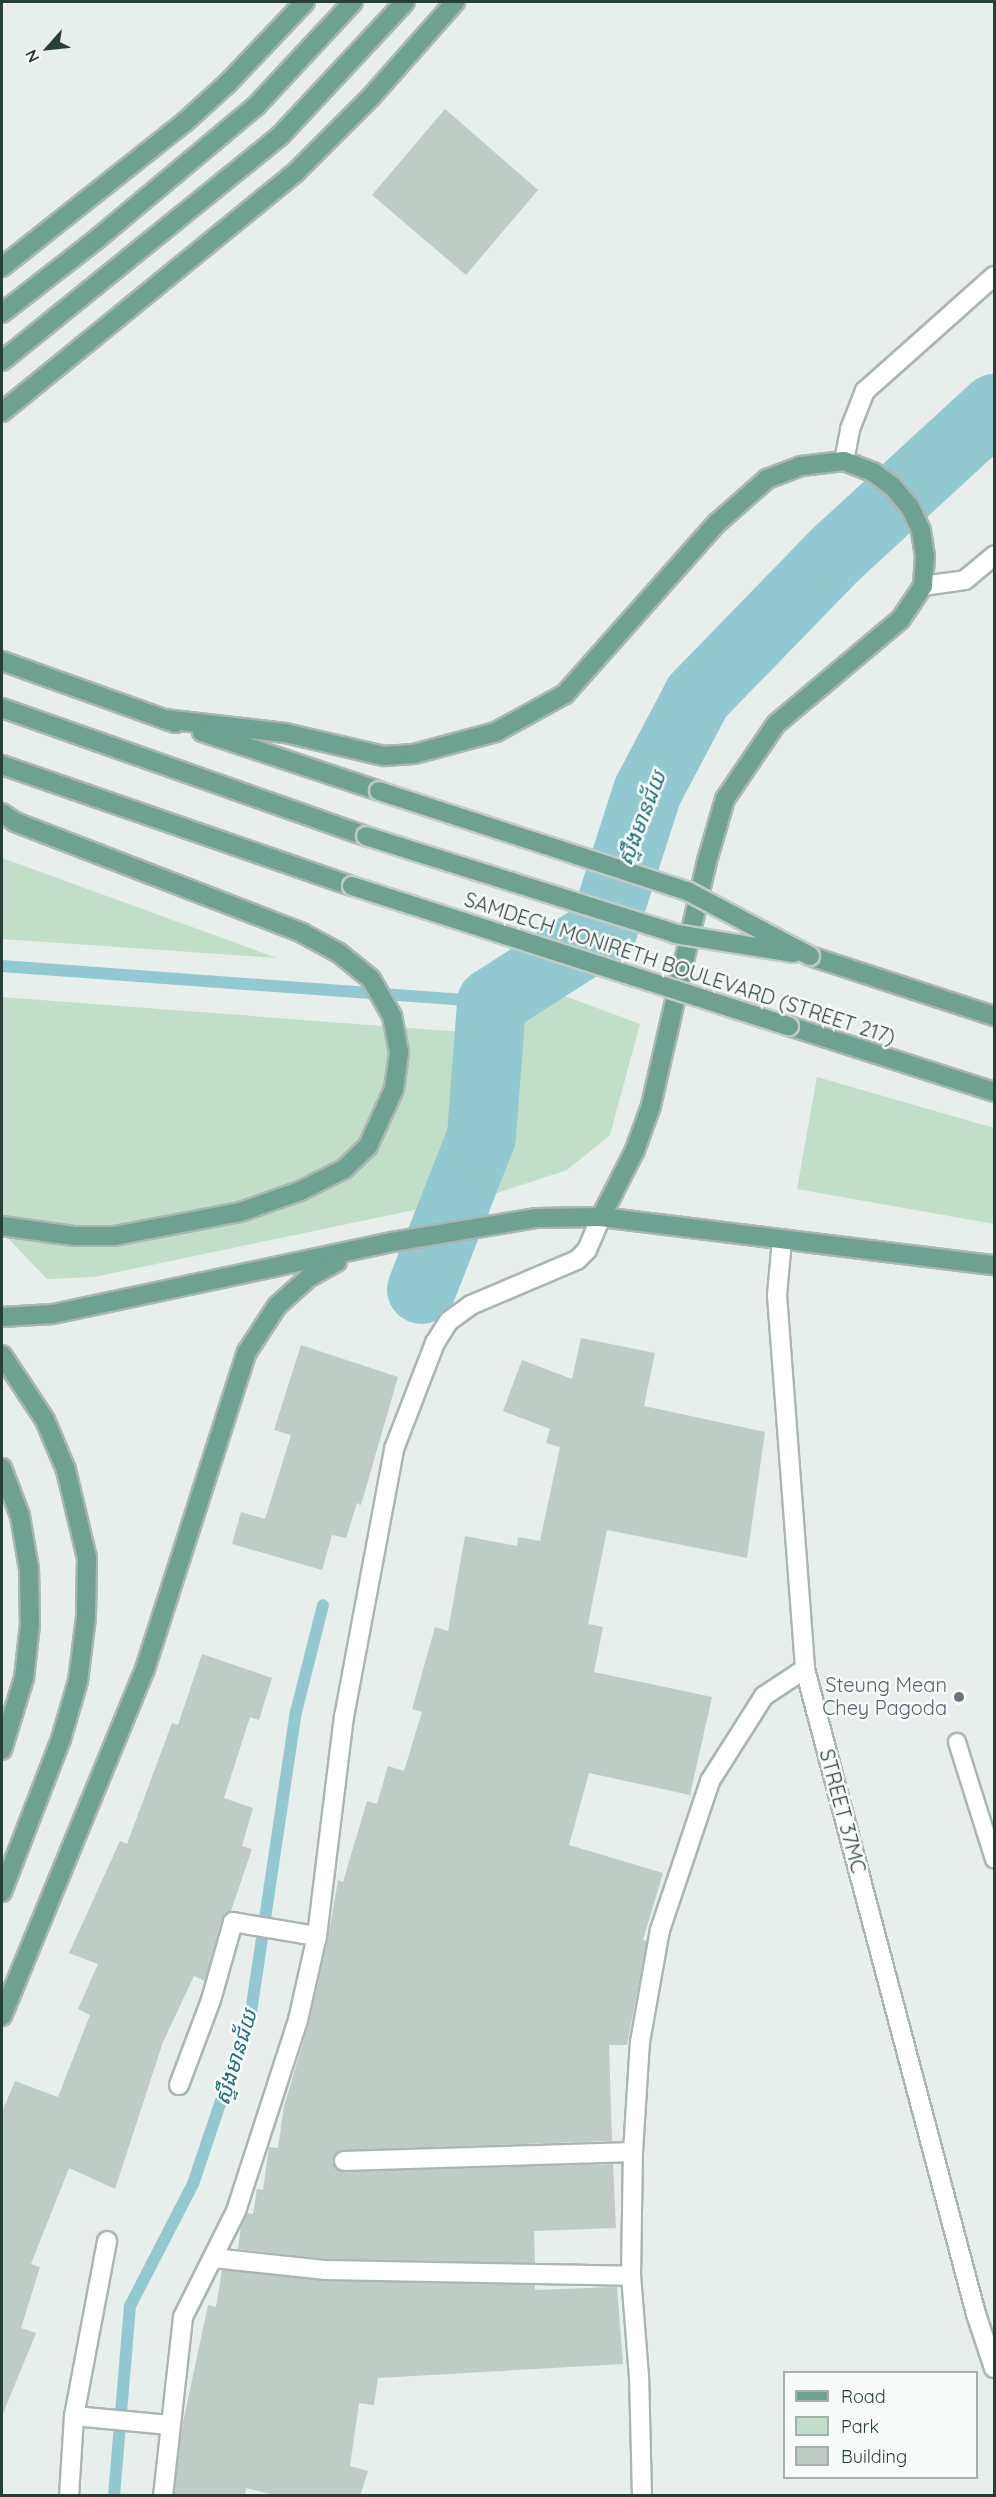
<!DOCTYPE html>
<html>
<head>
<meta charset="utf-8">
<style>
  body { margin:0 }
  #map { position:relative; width:996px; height:2497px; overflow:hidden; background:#e7eeeb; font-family:Quicksand,"Noto Sans Khmer",sans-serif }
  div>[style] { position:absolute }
  .green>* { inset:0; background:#c1dec8 }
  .stream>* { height:12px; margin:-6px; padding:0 6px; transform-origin:6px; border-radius:6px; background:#92c9d0 }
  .river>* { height:69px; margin:-34.5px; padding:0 34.5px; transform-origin:34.5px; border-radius:34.5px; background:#92c9d0 }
  .building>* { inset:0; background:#bfccc6 }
  .roads { filter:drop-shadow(2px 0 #a9b6b2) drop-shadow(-2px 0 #a9b6b2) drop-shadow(0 2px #a9b6b2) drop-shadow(0 -2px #a9b6b2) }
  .lane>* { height:16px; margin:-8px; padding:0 8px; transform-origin:8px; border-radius:8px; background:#fff }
  .street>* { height:18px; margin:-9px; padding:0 9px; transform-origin:9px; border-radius:9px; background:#fff }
  .primary>* { height:18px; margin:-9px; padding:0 9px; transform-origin:9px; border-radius:9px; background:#6ea192 }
  .bridges { filter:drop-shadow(2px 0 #c2cac7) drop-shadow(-2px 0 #c2cac7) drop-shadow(0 2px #c2cac7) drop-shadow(0 -2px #c2cac7) }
  .primary-bridge>* { height:18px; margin:-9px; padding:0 9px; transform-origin:9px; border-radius:9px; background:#6ea192 }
  .dots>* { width:16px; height:16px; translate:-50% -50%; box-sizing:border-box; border:3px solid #f7fbf9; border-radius:50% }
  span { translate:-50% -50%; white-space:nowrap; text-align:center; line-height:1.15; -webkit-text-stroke:5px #f7fbf9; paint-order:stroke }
  .street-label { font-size:20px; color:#264038 }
  .worship-label { font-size:20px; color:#5b616d }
  .right { translate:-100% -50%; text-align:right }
  .water-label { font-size:21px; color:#226f7a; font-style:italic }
  .frame { position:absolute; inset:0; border:3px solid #264038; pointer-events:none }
  .legend { position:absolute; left:783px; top:2371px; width:195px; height:108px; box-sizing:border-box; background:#f7fbf9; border:2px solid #a3b0ac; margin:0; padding:8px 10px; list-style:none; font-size:18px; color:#264038 }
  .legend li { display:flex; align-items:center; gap:12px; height:30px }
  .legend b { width:30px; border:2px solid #a3b0ac }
  .north { position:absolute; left:18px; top:18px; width:60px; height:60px; -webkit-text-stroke:4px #f7fbf9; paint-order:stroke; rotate:243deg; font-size:16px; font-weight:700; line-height:24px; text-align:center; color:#264038 }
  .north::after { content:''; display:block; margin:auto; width:21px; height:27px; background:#264038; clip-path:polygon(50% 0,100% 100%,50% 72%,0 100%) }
</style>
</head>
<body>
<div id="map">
  <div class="green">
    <div style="clip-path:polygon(2px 858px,277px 958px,2px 939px)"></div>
    <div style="clip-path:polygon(554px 992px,640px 1024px,610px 1135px,567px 1170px,488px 1196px,509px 1141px,520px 1015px)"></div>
    <div style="clip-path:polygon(2px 997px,474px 1033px,459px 1146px,438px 1205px,94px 1277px,47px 1279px,2px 1232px)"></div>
    <div style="clip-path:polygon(817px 1077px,994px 1128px,994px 1224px,797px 1189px)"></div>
  </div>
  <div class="stream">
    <div style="left:2px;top:966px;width:490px;rotate:4.2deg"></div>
    <div style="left:114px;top:2496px;width:191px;rotate:-85.2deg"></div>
    <div style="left:130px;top:2306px;width:137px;rotate:-62.7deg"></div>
    <div style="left:193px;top:2184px;width:182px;rotate:-71.4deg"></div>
    <div style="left:251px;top:2012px;width:303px;rotate:-81.5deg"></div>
    <div style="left:296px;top:1712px;width:110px;rotate:-75.8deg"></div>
  </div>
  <div class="river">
    <div style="left:421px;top:1289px;width:164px;rotate:-68.6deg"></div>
    <div style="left:481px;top:1136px;width:134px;rotate:-85.7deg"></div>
    <div style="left:491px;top:1002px;width:132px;rotate:-32.6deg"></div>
    <div style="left:602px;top:931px;width:147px;rotate:-72.2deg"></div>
    <div style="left:647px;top:791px;width:107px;rotate:-62.2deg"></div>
    <div style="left:697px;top:696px;width:198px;rotate:-45.8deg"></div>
    <div style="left:835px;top:554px;width:216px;rotate:-42.6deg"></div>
  </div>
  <div class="building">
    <div style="clip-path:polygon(445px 109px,538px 190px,466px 275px,372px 195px)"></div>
    <div style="clip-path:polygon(581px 1338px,655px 1353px,644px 1406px,765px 1432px,747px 1558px,607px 1530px,588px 1624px,603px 1627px,594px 1672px,712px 1697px,690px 1795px,589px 1773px,569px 1845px,663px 1873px,643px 1940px,647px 1941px,627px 2045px,609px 2045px,612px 2141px,344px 2150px,334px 2155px,333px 2162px,344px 2172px,613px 2164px,616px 2228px,534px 2231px,535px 2263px,327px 2259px,238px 2249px,241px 2225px,247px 2213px,253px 2214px,257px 2189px,263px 2190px,269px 2147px,278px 2148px,284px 2106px,309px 2023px,328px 1938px,338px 1880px,343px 1882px,367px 1801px,377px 1804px,388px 1766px,404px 1771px,422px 1712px,412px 1709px,435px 1627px,448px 1631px,465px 1536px,517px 1546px,518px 1537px,540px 1541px,560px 1447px,546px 1443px,550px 1429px,503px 1411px,522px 1360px,572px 1379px)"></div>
    <div style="clip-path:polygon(301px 1345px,398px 1377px,361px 1505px,357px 1503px,346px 1538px,332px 1535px,322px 1570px,232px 1544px,241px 1512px,265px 1519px,291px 1435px,274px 1430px)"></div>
    <div style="clip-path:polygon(202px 1654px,272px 1678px,259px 1720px,250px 1717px,224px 1798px,253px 1808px,242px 1846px,252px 1849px,231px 1911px,222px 1919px,205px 1981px,194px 1976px,163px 2042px,115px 2189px,69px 2168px,31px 2264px,40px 2267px,21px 2328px,36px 2333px,2px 2416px,2px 2112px,15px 2081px,58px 2097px,90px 2015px,78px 2009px,98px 1964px,69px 1953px,120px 1841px,127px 1844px,172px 1723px,178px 1725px)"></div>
    <div style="clip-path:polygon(222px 2270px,326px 2281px,535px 2285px,535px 2290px,617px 2287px,623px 2364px,378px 2378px,374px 2405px,359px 2403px,350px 2466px,368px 2471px,360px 2496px,279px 2496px,246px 2488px,245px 2496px,174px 2496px,182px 2427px,208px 2305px,216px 2307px)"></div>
  </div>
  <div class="roads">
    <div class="lane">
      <div style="left:957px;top:1742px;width:123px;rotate:72.5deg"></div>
    </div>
    <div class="street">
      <div style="left:844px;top:461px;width:33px;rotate:-79deg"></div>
      <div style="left:850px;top:429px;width:41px;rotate:-68.5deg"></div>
      <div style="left:865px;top:391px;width:173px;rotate:-41.7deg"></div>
      <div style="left:923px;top:586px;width:42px;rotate:-8.1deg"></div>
      <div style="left:965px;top:580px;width:38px;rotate:-40deg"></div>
      <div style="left:782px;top:1240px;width:55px;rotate:95.2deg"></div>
      <div style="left:777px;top:1295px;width:375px;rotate:85.7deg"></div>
      <div style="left:805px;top:1669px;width:667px;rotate:75.15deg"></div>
      <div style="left:976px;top:2314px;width:57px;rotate:71.6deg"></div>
      <div style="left:179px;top:2085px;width:91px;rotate:-69.4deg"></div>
      <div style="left:211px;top:2000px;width:81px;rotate:-74.2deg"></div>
      <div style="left:233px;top:1922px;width:85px;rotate:9.5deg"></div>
      <div style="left:344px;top:2161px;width:289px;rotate:-1.8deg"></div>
      <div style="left:213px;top:2258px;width:114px;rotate:6.1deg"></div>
      <div style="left:326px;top:2270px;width:305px;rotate:1.1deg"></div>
      <div style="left:74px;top:2416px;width:96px;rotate:5.4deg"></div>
      <div style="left:69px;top:2496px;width:80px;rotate:-86.4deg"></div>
      <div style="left:74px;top:2416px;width:178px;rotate:-79.3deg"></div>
      <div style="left:163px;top:2496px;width:180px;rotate:-83.6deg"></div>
      <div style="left:183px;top:2317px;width:119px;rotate:-63.4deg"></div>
      <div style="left:236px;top:2211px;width:201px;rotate:-72deg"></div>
      <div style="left:298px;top:2020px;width:86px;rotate:-77.3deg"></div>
      <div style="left:317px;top:1936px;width:221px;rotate:-83deg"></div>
      <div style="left:344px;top:1717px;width:273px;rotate:-79.4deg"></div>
      <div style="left:394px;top:1449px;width:114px;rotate:-68.9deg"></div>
      <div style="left:435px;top:1343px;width:26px;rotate:-58deg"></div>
      <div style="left:449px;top:1321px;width:27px;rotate:-36deg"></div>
      <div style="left:471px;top:1305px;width:115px;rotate:-23deg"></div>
      <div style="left:577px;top:1260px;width:14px;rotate:-45deg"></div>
      <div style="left:587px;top:1250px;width:36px;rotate:-67deg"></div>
      <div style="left:642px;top:2496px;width:119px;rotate:-91.4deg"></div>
      <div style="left:639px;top:2377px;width:101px;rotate:-94.5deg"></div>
      <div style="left:631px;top:2276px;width:124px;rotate:-89.1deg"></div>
      <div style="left:633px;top:2152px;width:110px;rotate:-86.4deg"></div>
      <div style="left:640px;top:2042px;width:114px;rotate:-79.9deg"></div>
      <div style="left:660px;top:1930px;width:157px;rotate:-71.4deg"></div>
      <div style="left:710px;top:1781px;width:101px;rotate:-57.6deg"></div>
      <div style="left:764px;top:1696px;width:49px;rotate:-33.4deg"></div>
    </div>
    <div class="primary">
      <div style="left:2px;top:267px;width:233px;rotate:-38.4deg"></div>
      <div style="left:185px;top:122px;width:58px;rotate:-42.2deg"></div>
      <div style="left:228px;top:83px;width:112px;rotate:-46.5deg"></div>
      <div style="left:2px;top:313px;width:120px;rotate:-37.9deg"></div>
      <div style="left:97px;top:239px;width:207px;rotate:-39.9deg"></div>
      <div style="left:256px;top:106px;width:142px;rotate:-47deg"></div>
      <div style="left:2px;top:361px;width:358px;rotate:-39deg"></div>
      <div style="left:280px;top:136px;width:183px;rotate:-47deg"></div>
      <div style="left:2px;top:412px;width:380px;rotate:-39.2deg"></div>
      <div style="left:296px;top:172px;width:106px;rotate:-45deg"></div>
      <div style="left:371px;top:97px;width:127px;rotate:-48.5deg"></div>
      <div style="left:2px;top:661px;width:184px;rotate:19.7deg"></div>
      <div style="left:2px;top:708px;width:386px;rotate:19.4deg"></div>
      <div style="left:164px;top:719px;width:122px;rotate:6.6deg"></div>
      <div style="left:285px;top:733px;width:102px;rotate:13.1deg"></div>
      <div style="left:384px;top:756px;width:30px;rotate:-4deg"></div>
      <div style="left:414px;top:754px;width:85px;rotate:-15deg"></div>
      <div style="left:496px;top:732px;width:79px;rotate:-28.8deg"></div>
      <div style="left:565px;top:694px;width:229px;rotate:-48.4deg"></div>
      <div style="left:717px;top:523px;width:67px;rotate:-41.3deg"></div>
      <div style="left:767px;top:479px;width:36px;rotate:-21deg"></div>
      <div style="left:801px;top:466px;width:43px;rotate:-6.6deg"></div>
      <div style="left:844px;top:461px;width:31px;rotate:21deg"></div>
      <div style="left:873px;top:472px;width:25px;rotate:37deg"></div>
      <div style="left:893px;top:487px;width:26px;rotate:50deg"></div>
      <div style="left:910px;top:507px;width:26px;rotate:65deg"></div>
      <div style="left:921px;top:531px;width:25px;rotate:81deg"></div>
      <div style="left:925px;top:556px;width:30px;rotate:94deg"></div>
      <div style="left:923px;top:586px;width:40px;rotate:124deg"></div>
      <div style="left:901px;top:619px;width:163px;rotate:140deg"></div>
      <div style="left:776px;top:724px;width:91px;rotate:124.2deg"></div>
      <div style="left:725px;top:799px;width:65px;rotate:106.2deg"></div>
      <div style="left:707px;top:861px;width:251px;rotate:102.9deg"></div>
      <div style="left:651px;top:1106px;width:47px;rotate:110deg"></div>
      <div style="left:635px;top:1150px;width:75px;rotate:116.9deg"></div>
      <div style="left:202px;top:732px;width:187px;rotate:18.4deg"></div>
      <div style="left:2px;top:765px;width:370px;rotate:19.1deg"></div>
      <div style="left:2px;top:813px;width:16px;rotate:35deg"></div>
      <div style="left:15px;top:822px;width:308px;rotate:21.1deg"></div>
      <div style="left:302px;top:933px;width:42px;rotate:28.4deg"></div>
      <div style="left:339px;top:953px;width:41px;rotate:39.1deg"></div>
      <div style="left:371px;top:979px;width:43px;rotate:60.4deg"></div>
      <div style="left:392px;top:1016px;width:38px;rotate:79deg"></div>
      <div style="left:399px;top:1053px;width:36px;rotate:98deg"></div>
      <div style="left:394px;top:1089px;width:63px;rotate:114.5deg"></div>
      <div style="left:368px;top:1146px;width:33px;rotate:136deg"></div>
      <div style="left:344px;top:1169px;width:49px;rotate:153.4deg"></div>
      <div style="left:300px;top:1191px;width:64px;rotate:160.7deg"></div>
      <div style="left:240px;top:1212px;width:128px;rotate:169.2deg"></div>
      <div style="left:114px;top:1236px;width:40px;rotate:180deg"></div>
      <div style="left:74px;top:1236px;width:73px;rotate:-172.1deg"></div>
      <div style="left:810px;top:956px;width:194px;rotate:18.1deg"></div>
      <div style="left:789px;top:1026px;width:215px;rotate:17.8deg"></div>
      <div style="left:2px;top:1317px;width:51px;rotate:-3.4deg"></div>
      <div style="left:53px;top:1314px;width:347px;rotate:-12deg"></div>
      <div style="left:392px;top:1242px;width:147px;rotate:-9.4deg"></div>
      <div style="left:537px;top:1218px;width:64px;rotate:-0.9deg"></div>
      <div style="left:601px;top:1217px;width:396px;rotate:7deg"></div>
      <div style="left:2px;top:1355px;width:78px;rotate:56.5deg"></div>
      <div style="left:45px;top:1420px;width:54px;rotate:67.2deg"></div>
      <div style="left:66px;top:1470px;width:90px;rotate:76.6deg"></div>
      <div style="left:87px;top:1558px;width:59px;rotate:91deg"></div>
      <div style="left:86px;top:1617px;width:64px;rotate:97.1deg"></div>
      <div style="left:78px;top:1681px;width:60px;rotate:106.3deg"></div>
      <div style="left:61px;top:1739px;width:164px;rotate:111.1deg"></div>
      <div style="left:2px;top:1468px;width:51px;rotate:69.4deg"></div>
      <div style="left:20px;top:1516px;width:54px;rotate:80.4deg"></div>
      <div style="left:29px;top:1569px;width:55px;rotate:89deg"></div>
      <div style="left:30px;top:1624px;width:54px;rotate:96.3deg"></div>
      <div style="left:24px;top:1678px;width:75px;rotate:107deg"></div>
      <div style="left:2px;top:2016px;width:375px;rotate:-67.6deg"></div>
      <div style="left:145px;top:1669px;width:333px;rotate:-72.2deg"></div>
      <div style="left:247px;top:1352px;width:55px;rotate:-56.9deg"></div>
      <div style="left:277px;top:1306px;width:42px;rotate:-42.1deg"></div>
      <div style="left:308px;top:1278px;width:33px;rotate:-29deg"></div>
    </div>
  </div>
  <div class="bridges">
    <div class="primary-bridge">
      <div style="left:379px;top:791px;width:326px;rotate:18deg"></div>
      <div style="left:689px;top:892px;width:137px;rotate:27.9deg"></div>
      <div style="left:366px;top:836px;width:325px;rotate:17.5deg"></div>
      <div style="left:676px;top:934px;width:119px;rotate:9.2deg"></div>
      <div style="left:352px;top:886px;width:459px;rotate:17.8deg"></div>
    </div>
  </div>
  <div class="dots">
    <div style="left:959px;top:1697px;background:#6b7280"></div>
  </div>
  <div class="street-label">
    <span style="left:680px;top:968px;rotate:18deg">SAMDECH MONIRETH BOULEVARD (STREET 217)</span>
    <span style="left:843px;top:1811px;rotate:75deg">STREET 37MC</span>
  </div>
  <div class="worship-label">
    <span class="right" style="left:947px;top:1696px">Steung Mean<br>Chey Pagoda</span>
  </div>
  <div class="water-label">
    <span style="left:641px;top:818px;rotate:-69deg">ស្ទឹងមានជ័យ</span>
    <span style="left:235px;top:2057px;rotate:-73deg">ស្ទឹងមានជ័យ</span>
  </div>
  <div class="frame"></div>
  <ul class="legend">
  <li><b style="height:8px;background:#6ea192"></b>Road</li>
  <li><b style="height:16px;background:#c1dec8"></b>Park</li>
  <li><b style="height:16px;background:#bfccc6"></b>Building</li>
  </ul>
  <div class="north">N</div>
</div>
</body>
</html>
